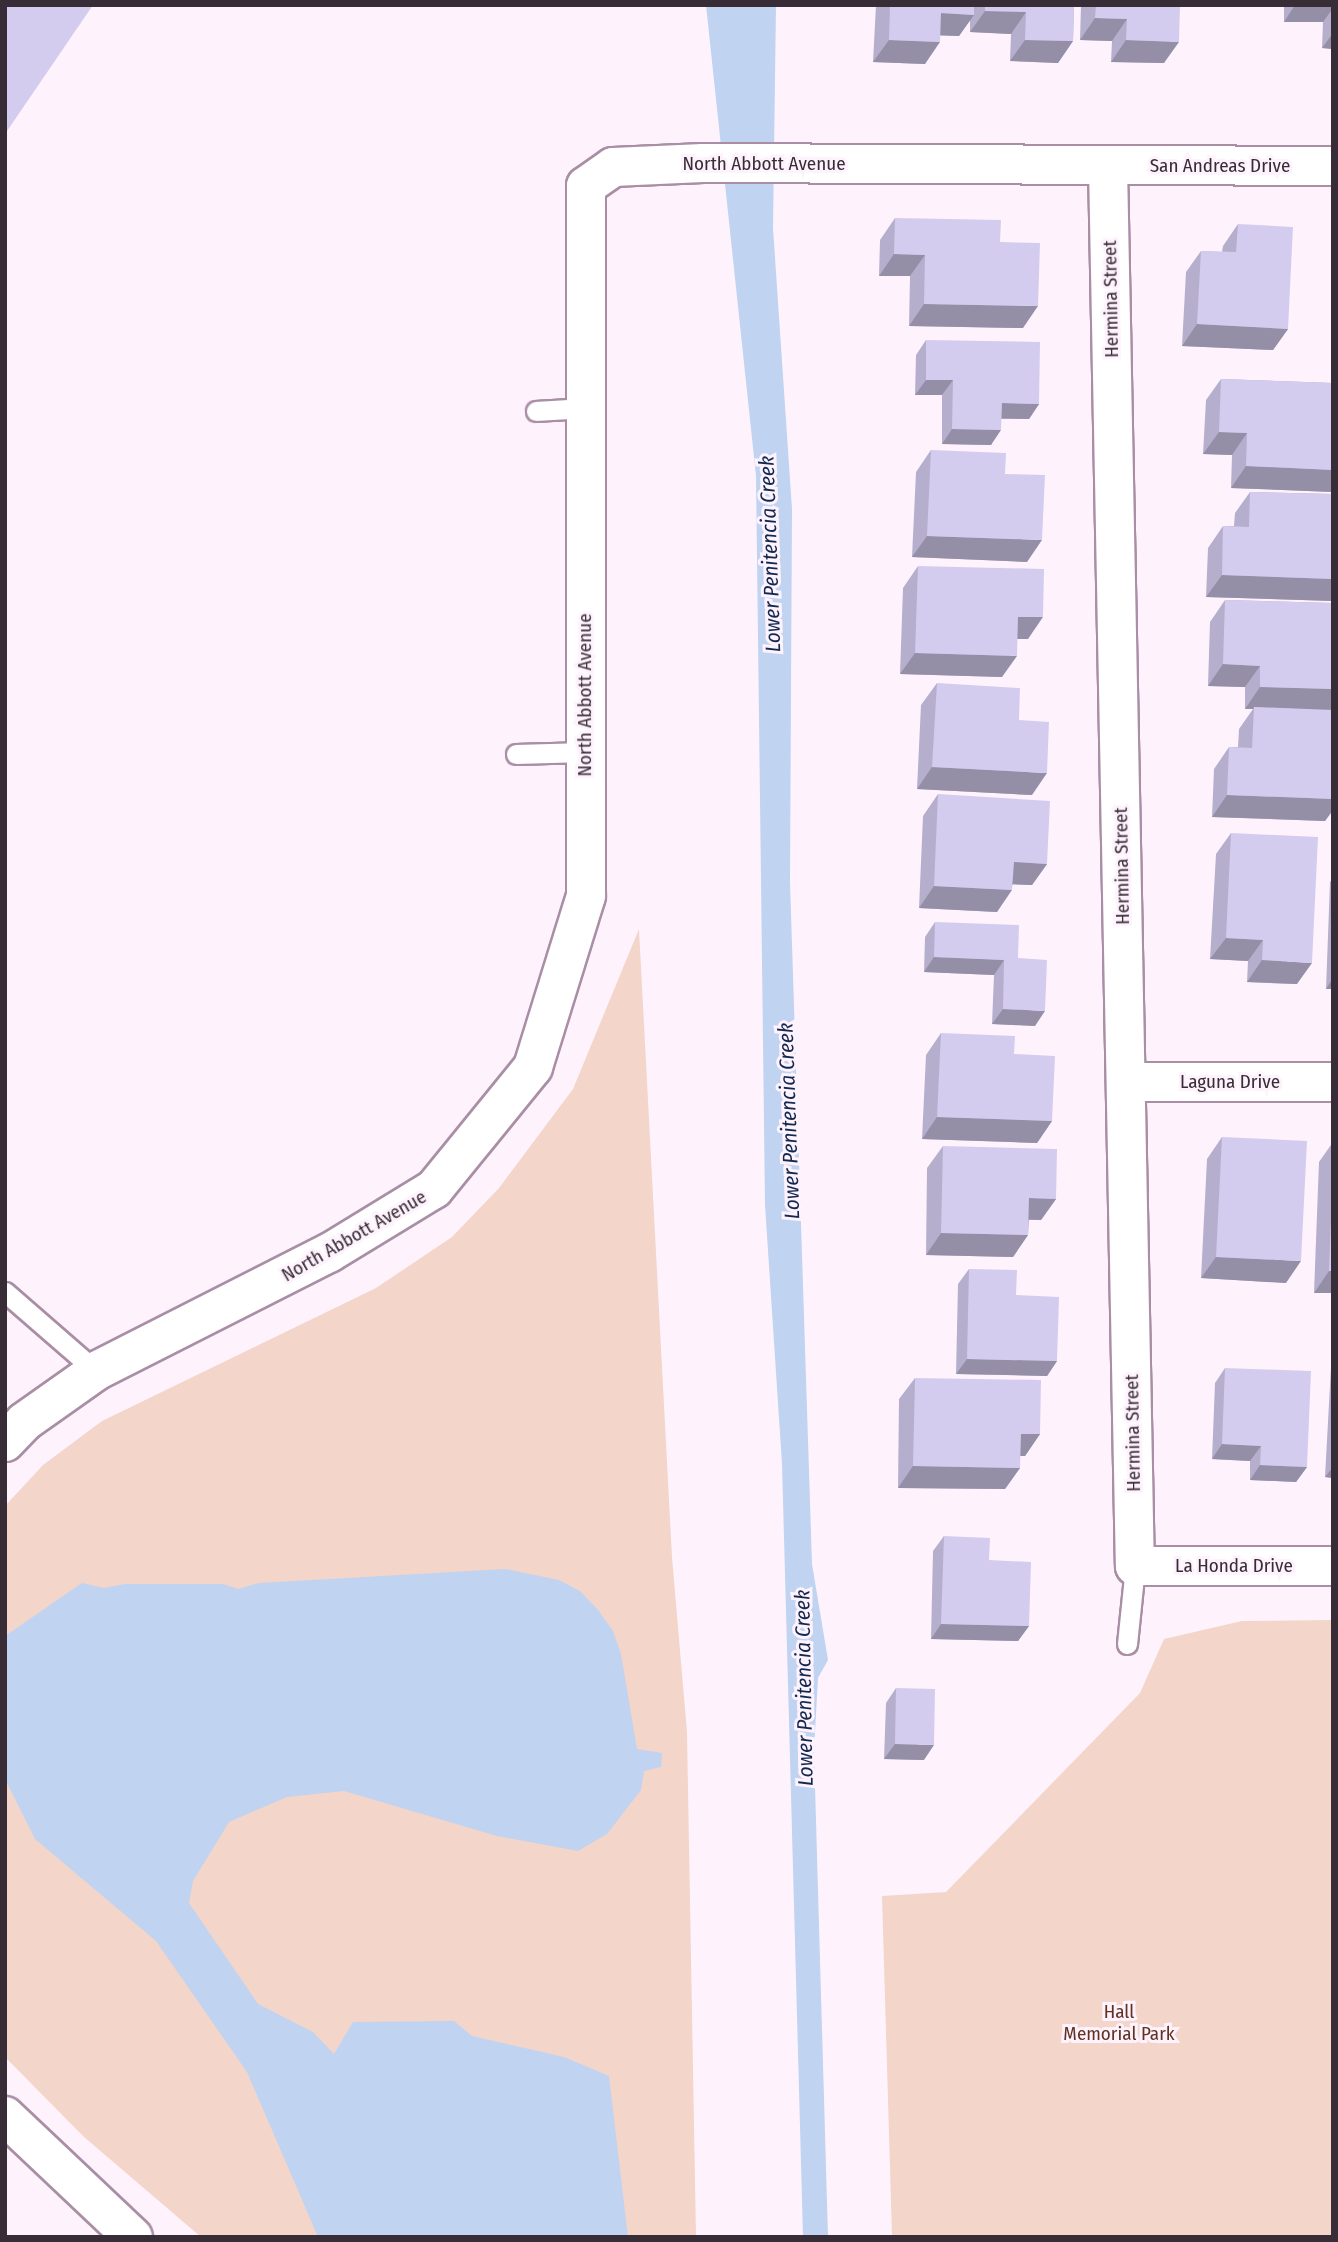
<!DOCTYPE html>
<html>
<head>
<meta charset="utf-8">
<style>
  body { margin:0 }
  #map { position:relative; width:1338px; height:2242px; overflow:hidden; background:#fef3fd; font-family:"Fira Sans Condensed",sans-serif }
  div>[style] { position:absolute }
  .green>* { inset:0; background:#f3d5ca }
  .water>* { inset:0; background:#c0d3f1 }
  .roads { filter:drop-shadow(2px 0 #a98ea6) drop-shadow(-2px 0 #a98ea6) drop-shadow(0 2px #a98ea6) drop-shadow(0 -2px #a98ea6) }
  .lane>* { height:19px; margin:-9.5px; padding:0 9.5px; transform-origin:9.5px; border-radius:9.5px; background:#fff }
  .street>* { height:38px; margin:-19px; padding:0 19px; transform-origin:19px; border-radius:19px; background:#fff }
  .wall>* { inset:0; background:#b5afcd }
  .shaded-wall>* { inset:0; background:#948fa7 }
  .building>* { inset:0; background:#d3ccee }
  span { translate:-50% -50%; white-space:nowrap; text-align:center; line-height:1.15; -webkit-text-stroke:6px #fef3fd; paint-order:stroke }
  .street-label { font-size:19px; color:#382d37 }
  .park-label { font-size:19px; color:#62311f }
  .water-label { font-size:21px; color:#11284f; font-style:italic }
  .frame { position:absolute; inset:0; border:7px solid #382d37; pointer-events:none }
</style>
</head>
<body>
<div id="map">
  <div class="green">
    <div style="clip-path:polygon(639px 929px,672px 1557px,687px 1732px,696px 2237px,201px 2237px,84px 2137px,5px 2057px,5px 1506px,43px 1465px,102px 1421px,376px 1288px,452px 1237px,499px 1188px,573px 1089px)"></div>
    <div style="clip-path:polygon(1333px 1620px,1333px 2237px,892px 2237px,882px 1896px,946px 1892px,1140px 1693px,1164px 1639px,1242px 1621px)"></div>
  </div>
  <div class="water">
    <div style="clip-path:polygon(706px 5px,776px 5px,773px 228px,792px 509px,790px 882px,812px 1564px,828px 1660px,818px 1678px,814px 1751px,828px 2237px,803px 2237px,782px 1464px,765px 1205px,756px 476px)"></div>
    <div style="clip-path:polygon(505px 1569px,559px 1580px,580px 1591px,598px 1610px,613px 1631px,621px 1654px,637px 1749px,662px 1753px,661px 1767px,644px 1771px,641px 1790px,607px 1834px,578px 1851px,497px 1836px,344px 1791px,287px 1797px,229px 1822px,193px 1881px,189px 1903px,258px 2004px,313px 2032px,334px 2054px,353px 2022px,454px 2021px,472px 2036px,564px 2057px,609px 2076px,628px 2237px,318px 2237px,247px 2072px,156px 1941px,35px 1839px,5px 1779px,5px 1636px,82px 1583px,104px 1588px,125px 1584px,223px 1584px,238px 1589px,259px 1583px)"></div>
  </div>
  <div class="roads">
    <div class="lane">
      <div style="left:536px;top:411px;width:49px;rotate:-3.5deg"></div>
      <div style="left:516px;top:754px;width:69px;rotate:-1.7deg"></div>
      <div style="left:5px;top:1292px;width:121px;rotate:41deg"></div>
      <div style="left:1127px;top:1644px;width:78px;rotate:-84.1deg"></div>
    </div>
    <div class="street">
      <div style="left:1108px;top:166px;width:1400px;rotate:88.9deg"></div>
      <div style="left:1135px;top:1566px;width:198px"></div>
      <div style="left:1126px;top:1082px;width:207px"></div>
      <div style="left:5px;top:1442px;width:28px;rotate:-46deg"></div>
      <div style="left:24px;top:1422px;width:88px;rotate:-35.3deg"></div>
      <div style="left:96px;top:1371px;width:261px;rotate:-26.9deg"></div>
      <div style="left:329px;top:1253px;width:123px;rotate:-31.4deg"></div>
      <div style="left:434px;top:1189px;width:157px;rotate:-50.9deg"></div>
      <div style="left:533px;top:1067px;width:179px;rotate:-72.8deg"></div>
      <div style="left:586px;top:896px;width:710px;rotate:-90deg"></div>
      <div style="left:586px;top:186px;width:33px;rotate:-35deg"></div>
      <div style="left:613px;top:167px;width:90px;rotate:-2.5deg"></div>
      <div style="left:703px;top:163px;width:630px;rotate:0.27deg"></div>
      <div style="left:5px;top:2116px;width:176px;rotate:43.4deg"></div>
    </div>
  </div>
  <div class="wall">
    <div style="clip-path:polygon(876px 5px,1074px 5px,1073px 41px,1058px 63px,1010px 61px,1011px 34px,970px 32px,970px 20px,959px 36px,940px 35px,925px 64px,873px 62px)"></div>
    <div style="clip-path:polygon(1081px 5px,1180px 5px,1164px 63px,1111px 62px,1112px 41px,1080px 40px)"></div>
    <div style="clip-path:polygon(1284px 5px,1333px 5px,1333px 49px,1322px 48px,1323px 22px,1284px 22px)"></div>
    <div style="clip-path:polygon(895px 218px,1000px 242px,1023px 328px,909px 326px,910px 276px,879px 276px,880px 240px)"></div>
    <div style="clip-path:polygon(1238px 224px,1288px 329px,1273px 350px,1182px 346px,1186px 272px,1201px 251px,1222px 252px,1223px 246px)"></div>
    <div style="clip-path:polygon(926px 340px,1039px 404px,1029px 419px,1001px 419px,991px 445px,942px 444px,942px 395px,915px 395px,916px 355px)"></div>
    <div style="clip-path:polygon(1221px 379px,1333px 383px,1333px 492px,1231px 488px,1232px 455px,1203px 454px,1206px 400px)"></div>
    <div style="clip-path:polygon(931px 450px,1005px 474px,1027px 562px,912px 557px,916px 472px)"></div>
    <div style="clip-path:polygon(1250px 492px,1333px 494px,1333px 601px,1206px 597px,1208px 548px,1223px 526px,1234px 526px,1235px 513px)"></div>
    <div style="clip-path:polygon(918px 566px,1028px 639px,1017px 639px,1002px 677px,900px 674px,903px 588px)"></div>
    <div style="clip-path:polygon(1225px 600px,1333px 603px,1333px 810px,1325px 821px,1212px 817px,1214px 769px,1229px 747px,1238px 747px,1239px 729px,1253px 709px,1245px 709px,1245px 687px,1208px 686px,1210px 622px)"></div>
    <div style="clip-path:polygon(937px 683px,1019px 720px,1032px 795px,917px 789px,921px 705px)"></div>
    <div style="clip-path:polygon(938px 794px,1047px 864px,1032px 885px,1013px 884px,997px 912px,919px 908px,923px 816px)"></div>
    <div style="clip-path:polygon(1231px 833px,1297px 984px,1247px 982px,1248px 961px,1210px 959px,1216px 854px)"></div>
    <div style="clip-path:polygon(1333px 878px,1333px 989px,1326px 989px,1330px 882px)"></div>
    <div style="clip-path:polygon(935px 922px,1018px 958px,1035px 1026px,992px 1024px,994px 975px,924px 972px,925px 937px)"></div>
    <div style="clip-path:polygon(941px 1033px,1014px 1054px,1052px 1121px,1037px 1143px,922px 1139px,926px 1055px)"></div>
    <div style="clip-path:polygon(1222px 1137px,1286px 1283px,1201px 1278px,1207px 1159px)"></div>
    <div style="clip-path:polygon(1333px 1142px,1333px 1293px,1314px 1293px,1319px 1162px)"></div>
    <div style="clip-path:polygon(943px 1146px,1056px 1199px,1041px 1220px,1029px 1220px,1028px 1235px,1013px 1257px,926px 1255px,927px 1168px)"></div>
    <div style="clip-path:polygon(969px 1269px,1016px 1295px,1057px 1361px,1047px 1376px,956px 1374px,958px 1284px)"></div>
    <div style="clip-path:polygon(1333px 1364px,1333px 1478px,1325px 1477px,1331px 1367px)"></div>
    <div style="clip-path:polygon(1225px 1368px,1307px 1467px,1296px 1482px,1250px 1480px,1250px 1461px,1212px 1459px,1215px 1383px)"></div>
    <div style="clip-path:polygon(915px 1378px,1040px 1434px,1025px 1456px,1020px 1456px,1020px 1468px,1005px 1489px,898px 1488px,899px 1399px)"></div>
    <div style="clip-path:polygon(944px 1536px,989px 1560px,1029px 1626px,1018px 1641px,931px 1639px,933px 1551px)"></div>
    <div style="clip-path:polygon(896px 1688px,924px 1760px,884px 1759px,886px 1703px)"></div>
  </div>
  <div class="shaded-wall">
    <div style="clip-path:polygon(1295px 5px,1333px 5px,1333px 8px,1323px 22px,1284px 22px)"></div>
    <div style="clip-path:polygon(985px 11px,1026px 12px,1011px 34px,970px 32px)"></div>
    <div style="clip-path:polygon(941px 13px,974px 15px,959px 36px,925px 35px)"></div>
    <div style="clip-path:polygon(1095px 18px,1127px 19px,1112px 41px,1080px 40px)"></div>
    <div style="clip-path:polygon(1333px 33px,1333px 49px,1322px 48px)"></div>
    <div style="clip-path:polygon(889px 40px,940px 42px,925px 64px,873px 62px)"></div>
    <div style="clip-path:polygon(1025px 40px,1073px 41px,1058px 63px,1010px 61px)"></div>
    <div style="clip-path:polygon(1126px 40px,1179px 42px,1164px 63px,1111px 62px)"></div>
    <div style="clip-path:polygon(894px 254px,925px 255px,910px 276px,879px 276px)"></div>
    <div style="clip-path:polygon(924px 304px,1038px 306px,1023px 328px,909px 326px)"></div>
    <div style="clip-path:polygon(1197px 324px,1288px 329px,1273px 350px,1182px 346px)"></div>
    <div style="clip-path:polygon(926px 380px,953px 380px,942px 395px,915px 395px)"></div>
    <div style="clip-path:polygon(1002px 403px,1039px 404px,1029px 419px,991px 418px)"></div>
    <div style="clip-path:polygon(952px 429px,1001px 430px,991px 445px,942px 444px)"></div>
    <div style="clip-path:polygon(1219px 432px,1247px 433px,1232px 455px,1203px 454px)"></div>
    <div style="clip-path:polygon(1246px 466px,1333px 470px,1333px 492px,1231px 488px)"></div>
    <div style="clip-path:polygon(927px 536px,1042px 540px,1027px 562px,912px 557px)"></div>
    <div style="clip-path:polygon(1222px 575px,1333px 579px,1333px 601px,1206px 597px)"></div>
    <div style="clip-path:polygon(1018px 617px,1043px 617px,1028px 639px,1003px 639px)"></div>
    <div style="clip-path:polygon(915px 653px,1017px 656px,1002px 677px,900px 674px)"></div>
    <div style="clip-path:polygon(1223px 664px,1260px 666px,1245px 687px,1208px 686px)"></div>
    <div style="clip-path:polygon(1260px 687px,1333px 689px,1333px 711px,1254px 707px,1253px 709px,1245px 709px)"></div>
    <div style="clip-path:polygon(932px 767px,1047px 773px,1032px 795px,917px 789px)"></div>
    <div style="clip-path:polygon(1227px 795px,1333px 799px,1333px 810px,1325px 821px,1212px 817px)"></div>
    <div style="clip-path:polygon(1014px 862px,1047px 864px,1032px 885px,999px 884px)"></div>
    <div style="clip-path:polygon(934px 886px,1012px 890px,997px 912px,919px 908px)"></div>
    <div style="clip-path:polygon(1226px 938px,1263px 940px,1248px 961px,1210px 959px)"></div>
    <div style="clip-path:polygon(934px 957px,1004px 960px,994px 975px,924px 972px)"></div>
    <div style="clip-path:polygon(1262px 960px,1312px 963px,1297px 984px,1247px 982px)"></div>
    <div style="clip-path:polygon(1333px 978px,1333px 989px,1326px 989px)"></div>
    <div style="clip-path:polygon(1003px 1009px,1045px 1011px,1035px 1026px,992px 1024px)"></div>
    <div style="clip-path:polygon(937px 1117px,1052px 1121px,1037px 1143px,922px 1139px)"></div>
    <div style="clip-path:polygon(1029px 1198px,1056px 1199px,1041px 1220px,1014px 1219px)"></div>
    <div style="clip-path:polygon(941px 1233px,1028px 1235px,1013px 1257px,926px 1255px)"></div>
    <div style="clip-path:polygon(1216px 1257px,1301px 1261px,1286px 1283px,1201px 1278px)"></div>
    <div style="clip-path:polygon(1329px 1271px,1333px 1271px,1333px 1293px,1314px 1293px)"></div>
    <div style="clip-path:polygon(967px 1359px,1057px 1361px,1047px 1376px,956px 1374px)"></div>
    <div style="clip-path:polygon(1021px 1434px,1040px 1434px,1025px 1456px,1005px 1456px)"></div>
    <div style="clip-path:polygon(1222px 1444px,1261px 1446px,1250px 1461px,1212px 1459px)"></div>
    <div style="clip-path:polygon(1260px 1465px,1307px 1467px,1296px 1482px,1250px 1480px)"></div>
    <div style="clip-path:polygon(913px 1466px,1020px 1468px,1005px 1489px,898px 1488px)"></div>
    <div style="clip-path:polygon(1333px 1467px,1333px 1478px,1325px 1477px)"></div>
    <div style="clip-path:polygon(941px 1624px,1029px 1626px,1018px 1641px,931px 1639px)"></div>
    <div style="clip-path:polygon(895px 1744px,934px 1745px,924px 1760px,884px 1759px)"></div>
  </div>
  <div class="building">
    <div style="clip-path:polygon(5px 5px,93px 5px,5px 134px)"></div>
    <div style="clip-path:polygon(890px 5px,974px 5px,974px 15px,941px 13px,940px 42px,889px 40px)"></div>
    <div style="clip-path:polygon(985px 5px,1074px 5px,1073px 41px,1025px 40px,1026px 12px,985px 11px)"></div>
    <div style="clip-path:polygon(1096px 5px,1180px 5px,1179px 42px,1126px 40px,1127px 19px,1095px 18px)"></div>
    <div style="clip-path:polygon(895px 218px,1001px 220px,1000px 242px,1040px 243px,1038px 306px,924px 304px,925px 255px,894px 254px)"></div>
    <div style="clip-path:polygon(1238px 224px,1293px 227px,1288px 329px,1197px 324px,1201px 251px,1236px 252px)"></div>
    <div style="clip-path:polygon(926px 340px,1040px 342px,1039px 404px,1002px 403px,1001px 430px,952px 429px,953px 380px,926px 380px)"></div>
    <div style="clip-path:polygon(1221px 379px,1333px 383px,1333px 470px,1246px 466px,1247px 433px,1219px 432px)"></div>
    <div style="clip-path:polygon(931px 450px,1006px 453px,1005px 474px,1045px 475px,1042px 540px,927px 536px)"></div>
    <div style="clip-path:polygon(1250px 492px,1333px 494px,1333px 579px,1222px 575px,1223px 526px,1249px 527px)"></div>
    <div style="clip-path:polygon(918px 566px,1044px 569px,1043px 617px,1018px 617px,1017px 656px,915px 653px)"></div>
    <div style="clip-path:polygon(1225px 600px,1333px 603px,1333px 689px,1260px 687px,1260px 666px,1223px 664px)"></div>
    <div style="clip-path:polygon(937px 683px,1020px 688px,1019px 720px,1049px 722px,1047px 773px,932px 767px)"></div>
    <div style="clip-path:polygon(1254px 707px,1333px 710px,1333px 799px,1227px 795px,1229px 747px,1252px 748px)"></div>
    <div style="clip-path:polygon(938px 794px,1050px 801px,1047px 864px,1014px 862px,1012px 890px,934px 886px)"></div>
    <div style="clip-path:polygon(1231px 833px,1318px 837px,1312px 963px,1262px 960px,1263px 940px,1226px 938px)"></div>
    <div style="clip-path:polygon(935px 922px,1019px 925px,1018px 958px,1047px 960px,1045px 1011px,1003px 1009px,1004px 960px,934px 957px)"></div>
    <div style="clip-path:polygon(941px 1033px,1015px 1036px,1014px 1054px,1055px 1056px,1052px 1121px,937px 1117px)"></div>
    <div style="clip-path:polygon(1222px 1137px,1307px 1141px,1301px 1261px,1216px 1257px)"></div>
    <div style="clip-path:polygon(943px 1146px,1057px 1149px,1056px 1199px,1029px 1198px,1028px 1235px,941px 1233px)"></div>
    <div style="clip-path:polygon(1333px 1169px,1333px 1271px,1329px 1271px)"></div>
    <div style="clip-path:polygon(969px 1269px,1017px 1270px,1016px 1295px,1059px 1297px,1057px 1361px,967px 1359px)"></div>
    <div style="clip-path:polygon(1225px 1368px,1311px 1371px,1307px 1467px,1260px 1465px,1261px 1446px,1222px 1444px)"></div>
    <div style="clip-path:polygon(915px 1378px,1041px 1380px,1040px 1434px,1021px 1434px,1020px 1468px,913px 1466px)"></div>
    <div style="clip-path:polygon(944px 1536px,990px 1538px,989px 1560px,1031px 1562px,1029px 1626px,941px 1624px)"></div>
    <div style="clip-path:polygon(896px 1688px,935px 1689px,934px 1745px,895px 1744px)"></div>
  </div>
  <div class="street-label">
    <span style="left:764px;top:164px">North Abbott Avenue</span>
    <span style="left:1220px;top:166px">San Andreas Drive</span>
    <span style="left:1111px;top:299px;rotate:-91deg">Hermina Street</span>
    <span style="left:585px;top:695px;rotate:-90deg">North Abbott Avenue</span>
    <span style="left:1122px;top:866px;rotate:-91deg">Hermina Street</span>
    <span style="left:1230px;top:1082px">Laguna Drive</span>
    <span style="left:354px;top:1236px;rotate:-30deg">North Abbott Avenue</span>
    <span style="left:1133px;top:1433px;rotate:-91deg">Hermina Street</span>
    <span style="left:1234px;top:1566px">La Honda Drive</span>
  </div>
  <div class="park-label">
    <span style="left:1119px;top:2023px">Hall<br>Memorial Park</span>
  </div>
  <div class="water-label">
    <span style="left:770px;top:554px;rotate:-92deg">Lower Penitencia Creek</span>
    <span style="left:789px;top:1121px;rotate:-92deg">Lower Penitencia Creek</span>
    <span style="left:804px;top:1688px;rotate:-91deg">Lower Penitencia Creek</span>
  </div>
  <div class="frame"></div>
</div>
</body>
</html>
